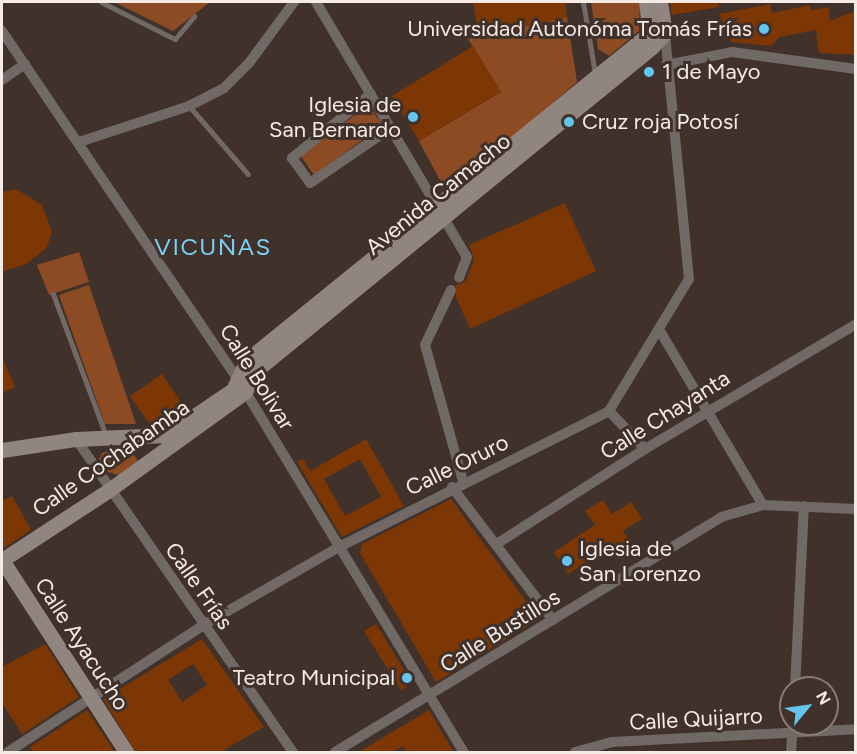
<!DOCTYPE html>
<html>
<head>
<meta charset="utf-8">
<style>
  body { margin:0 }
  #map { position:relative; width:857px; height:754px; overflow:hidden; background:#40322b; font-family:Figtree,sans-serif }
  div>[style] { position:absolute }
  .green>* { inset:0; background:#8d4b23 }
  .building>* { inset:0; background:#7c3704 }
  .lane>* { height:5px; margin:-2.5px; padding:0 2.5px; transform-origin:2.5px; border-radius:2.5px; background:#706966 }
  .street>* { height:10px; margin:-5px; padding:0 5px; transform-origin:5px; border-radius:5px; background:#706966 }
  .secondary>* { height:15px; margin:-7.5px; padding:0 7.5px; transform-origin:7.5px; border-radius:7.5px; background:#918580 }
  .dots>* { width:16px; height:16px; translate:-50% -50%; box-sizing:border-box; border:3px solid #40322b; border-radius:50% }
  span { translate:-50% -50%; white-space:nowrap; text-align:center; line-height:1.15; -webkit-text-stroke:6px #40322b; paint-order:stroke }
  .poi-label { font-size:22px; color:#f5ece7 }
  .right { translate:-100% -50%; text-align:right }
  .left { translate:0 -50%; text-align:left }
  .street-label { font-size:22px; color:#f5ece7 }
  .neighbourhood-label { font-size:24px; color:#7ad0f7; letter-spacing:1.5px }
  .frame { position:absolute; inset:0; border:3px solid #f5ece7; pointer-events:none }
  .north { position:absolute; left:779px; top:676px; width:60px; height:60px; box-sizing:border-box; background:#40322b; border:2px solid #887c76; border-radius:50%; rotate:61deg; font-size:16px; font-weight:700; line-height:24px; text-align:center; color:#f5ece7 }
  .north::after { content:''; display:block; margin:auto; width:21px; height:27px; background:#65c5ee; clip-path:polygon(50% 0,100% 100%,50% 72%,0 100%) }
</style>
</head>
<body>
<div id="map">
  <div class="green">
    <div style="clip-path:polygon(114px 2px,210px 2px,173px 31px)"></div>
    <div style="clip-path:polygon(591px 2px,640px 2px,639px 31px,609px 56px,598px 49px)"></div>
    <div style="clip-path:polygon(567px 17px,577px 82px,452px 189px,444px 188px,419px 141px,501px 92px,468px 39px)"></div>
    <div style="clip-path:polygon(368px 105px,383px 125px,314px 175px,301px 156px)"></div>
    <div style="clip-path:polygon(79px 252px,89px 282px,49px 295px,37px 265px)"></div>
    <div style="clip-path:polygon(89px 285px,136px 424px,105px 424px,59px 295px)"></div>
    <div style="clip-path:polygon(128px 445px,138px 461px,121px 476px,108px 472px,99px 459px,102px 453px)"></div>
  </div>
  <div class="building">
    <div style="clip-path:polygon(473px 2px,565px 2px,567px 17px,479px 36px)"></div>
    <div style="clip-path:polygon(670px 2px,718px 2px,719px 7px,672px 15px)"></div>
    <div style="clip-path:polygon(770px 4px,772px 13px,810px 5px,811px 10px,829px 7px,830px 21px,855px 11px,855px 55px,819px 53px,816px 30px,780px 37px,771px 46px,731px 42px,719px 14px)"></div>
    <div style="clip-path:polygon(473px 46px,501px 92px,419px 141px,392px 96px)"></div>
    <div style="clip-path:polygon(16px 189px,42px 205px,52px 232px,47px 247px,28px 263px,2px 272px,2px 192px)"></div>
    <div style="clip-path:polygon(565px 203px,596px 271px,470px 329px,456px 297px,456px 285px,466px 281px,474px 259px,469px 245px)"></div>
    <div style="clip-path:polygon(2px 357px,15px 387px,2px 393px)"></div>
    <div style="clip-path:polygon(162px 374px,183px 405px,151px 426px,130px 396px)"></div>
    <div style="clip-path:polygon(evenodd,366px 439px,404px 506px,342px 537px,297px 462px,303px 459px,310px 471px,366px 439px,360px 459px,381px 497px,345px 516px,324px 479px,360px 459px)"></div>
    <div style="clip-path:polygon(12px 496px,31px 530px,2px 549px,2px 501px)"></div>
    <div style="clip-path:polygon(451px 499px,539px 619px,436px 682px,360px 553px,362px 544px)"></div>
    <div style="clip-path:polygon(603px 500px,612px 514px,631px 502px,642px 519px,623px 531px,633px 546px,615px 559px,608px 548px,568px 574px,554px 552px,595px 525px,585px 511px)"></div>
    <div style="clip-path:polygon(376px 624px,412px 683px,401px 690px,364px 631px)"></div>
    <div style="clip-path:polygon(evenodd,202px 639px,264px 727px,219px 753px,136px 753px,103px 699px,202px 639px,193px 664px,207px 685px,182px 702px,168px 680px,193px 664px)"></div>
    <div style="clip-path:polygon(45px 644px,79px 697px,22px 734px,2px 703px,2px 667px)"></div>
    <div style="clip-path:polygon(87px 710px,115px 753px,34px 753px,30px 747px)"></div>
    <div style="clip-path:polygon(429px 710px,454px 753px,407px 753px,403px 746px,391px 753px,357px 753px)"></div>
  </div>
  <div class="lane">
    <div style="left:101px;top:2px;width:83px;rotate:26.6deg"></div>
    <div style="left:175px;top:39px;width:30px;rotate:-50deg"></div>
    <div style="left:583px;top:2px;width:73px;rotate:80.5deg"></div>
    <div style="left:189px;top:106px;width:90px;rotate:49.1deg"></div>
    <div style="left:53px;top:294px;width:152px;rotate:69.5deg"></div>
  </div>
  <div class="street">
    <div style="left:316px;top:2px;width:296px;rotate:59.4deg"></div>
    <div style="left:467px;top:257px;width:22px;rotate:111deg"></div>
    <div style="left:2px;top:31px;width:423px;rotate:55.9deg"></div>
    <div style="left:239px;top:381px;width:434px;rotate:58.8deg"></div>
    <div style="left:666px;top:65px;width:67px;rotate:-11.1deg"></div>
    <div style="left:732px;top:52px;width:125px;rotate:7.8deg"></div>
    <div style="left:2px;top:80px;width:28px;rotate:-35deg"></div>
    <div style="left:371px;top:94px;width:102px;rotate:141deg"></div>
    <div style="left:292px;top:158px;width:31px;rotate:54deg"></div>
    <div style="left:310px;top:183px;width:99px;rotate:-34.3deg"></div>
    <div style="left:79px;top:142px;width:116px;rotate:-18.1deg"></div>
    <div style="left:189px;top:106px;width:39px;rotate:-27deg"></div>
    <div style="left:224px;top:88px;width:35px;rotate:-45deg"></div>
    <div style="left:249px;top:63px;width:76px;rotate:-53.6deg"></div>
    <div style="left:451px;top:290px;width:61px;rotate:115.3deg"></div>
    <div style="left:425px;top:345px;width:141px;rotate:74.4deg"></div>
    <div style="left:660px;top:331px;width:202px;rotate:59.4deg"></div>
    <div style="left:609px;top:411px;width:52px;rotate:46.5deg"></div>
    <div style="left:76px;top:439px;width:381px;rotate:55.3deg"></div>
    <div style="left:452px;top:487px;width:167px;rotate:52.8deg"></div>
    <div style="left:498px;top:543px;width:174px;rotate:-32.6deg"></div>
    <div style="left:645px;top:449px;width:245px;rotate:-30.6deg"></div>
    <div style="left:795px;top:688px;width:182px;rotate:-87.2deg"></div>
    <div style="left:8px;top:752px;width:231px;rotate:-33deg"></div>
    <div style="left:202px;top:626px;width:156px;rotate:-30deg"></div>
    <div style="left:337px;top:548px;width:305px;rotate:-26.7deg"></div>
    <div style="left:609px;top:411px;width:154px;rotate:-58.8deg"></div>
    <div style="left:689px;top:279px;width:247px;rotate:-95.6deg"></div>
    <div style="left:335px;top:752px;width:452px;rotate:-31.3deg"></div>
    <div style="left:721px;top:517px;width:44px;rotate:-15.9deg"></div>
    <div style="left:763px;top:505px;width:93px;rotate:2.5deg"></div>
    <div style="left:575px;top:752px;width:38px;rotate:-15deg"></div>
    <div style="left:612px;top:742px;width:244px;rotate:-3deg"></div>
    <div style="left:791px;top:752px;width:28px;rotate:-86deg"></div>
  </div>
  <div class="secondary">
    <div style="left:646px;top:2px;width:38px;rotate:83deg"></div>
    <div style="left:2px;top:450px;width:75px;rotate:-8.5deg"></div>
    <div style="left:76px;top:439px;width:90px;rotate:-2.5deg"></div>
    <div style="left:166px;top:435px;width:81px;rotate:-33.9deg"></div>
    <div style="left:233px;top:390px;width:33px;rotate:-65deg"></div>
    <div style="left:247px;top:360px;width:520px;rotate:-39.07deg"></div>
    <div style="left:2px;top:560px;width:128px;rotate:-33.2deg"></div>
    <div style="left:109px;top:490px;width:168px;rotate:-35.8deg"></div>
    <div style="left:245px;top:392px;width:22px;rotate:-66deg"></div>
    <div style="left:254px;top:372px;width:514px;rotate:-39.23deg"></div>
    <div style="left:652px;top:47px;width:19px;rotate:-47deg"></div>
    <div style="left:665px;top:33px;width:31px;rotate:-99deg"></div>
    <div style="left:2px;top:560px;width:229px;rotate:57.1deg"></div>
  </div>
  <div class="dots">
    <div style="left:764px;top:29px;background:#65c5ee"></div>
    <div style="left:649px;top:72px;background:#65c5ee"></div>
    <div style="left:413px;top:117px;background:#65c5ee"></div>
    <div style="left:569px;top:122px;background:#65c5ee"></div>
    <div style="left:567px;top:561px;background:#65c5ee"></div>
    <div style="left:407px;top:678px;background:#65c5ee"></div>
  </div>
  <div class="poi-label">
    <span class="right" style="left:752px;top:29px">Universidad Autonóma Tomás Frías</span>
    <span class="left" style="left:662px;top:72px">1 de Mayo</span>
    <span class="right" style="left:401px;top:117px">Iglesia de<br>San Bernardo</span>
    <span class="left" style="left:582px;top:122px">Cruz roja Potosí</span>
    <span class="left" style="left:579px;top:561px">Iglesia de<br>San Lorenzo</span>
    <span class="right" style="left:395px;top:678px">Teatro Municipal</span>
  </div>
  <div class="street-label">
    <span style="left:438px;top:194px;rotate:-39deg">Avenida Camacho</span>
    <span style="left:257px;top:377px;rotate:58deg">Calle Bolivar</span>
    <span style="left:665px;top:415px;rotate:-32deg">Calle Chayanta</span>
    <span style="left:111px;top:458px;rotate:-35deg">Calle Cochabamba</span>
    <span style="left:457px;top:465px;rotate:-26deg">Calle Oruro</span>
    <span style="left:199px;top:586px;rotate:55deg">Calle Frías</span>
    <span style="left:500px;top:631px;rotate:-32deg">Calle Bustillos</span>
    <span style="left:82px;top:644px;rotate:57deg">Calle Ayacucho</span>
    <span style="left:696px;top:719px;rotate:-3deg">Calle Quijarro</span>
  </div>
  <div class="neighbourhood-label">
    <span style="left:213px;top:247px">VICUÑAS</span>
  </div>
  <div class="frame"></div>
  <div class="north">N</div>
</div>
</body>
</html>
